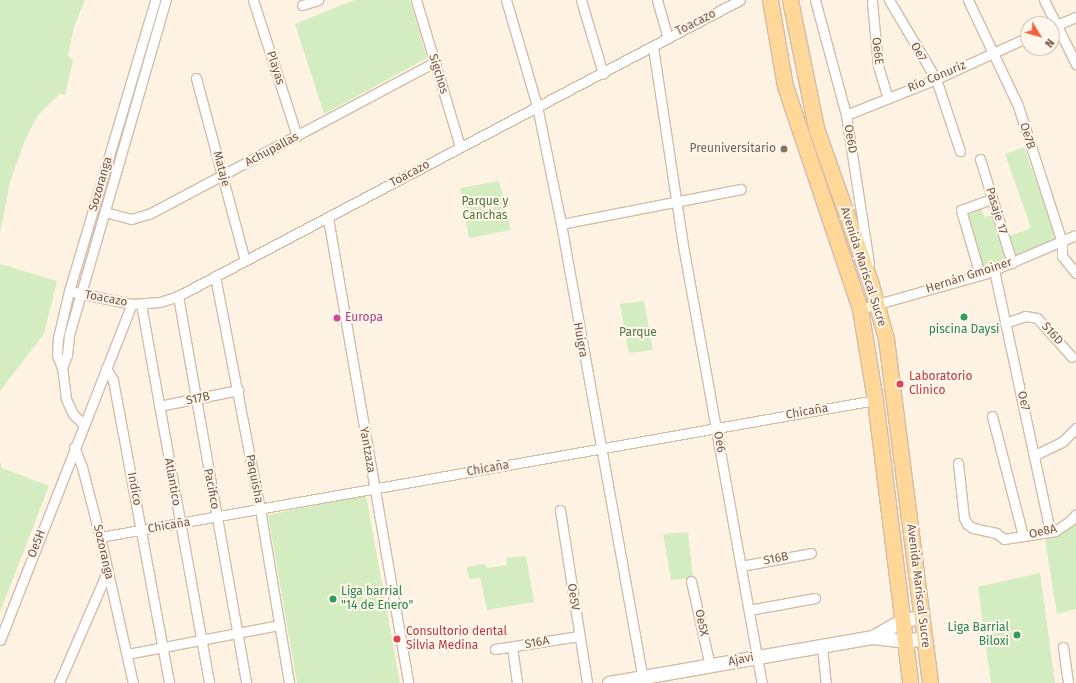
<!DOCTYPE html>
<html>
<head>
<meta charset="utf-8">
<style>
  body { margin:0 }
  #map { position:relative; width:1076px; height:683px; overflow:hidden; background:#fef3e2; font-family:"Fira Sans",sans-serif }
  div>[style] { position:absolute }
  .green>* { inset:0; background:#d3edc0 }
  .roads { filter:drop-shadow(1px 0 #d2bcaa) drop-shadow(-1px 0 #d2bcaa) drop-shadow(0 1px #d2bcaa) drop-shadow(0 -1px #d2bcaa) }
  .street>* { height:9px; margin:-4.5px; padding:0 4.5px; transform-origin:4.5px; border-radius:4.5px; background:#fff }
  .secondary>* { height:13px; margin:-6.5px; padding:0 6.5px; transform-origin:6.5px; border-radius:6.5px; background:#fff }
  .primary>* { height:15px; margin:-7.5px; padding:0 7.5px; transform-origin:7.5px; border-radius:7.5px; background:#ffd799 }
  .dots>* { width:11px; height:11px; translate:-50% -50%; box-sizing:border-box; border:2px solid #fff7eb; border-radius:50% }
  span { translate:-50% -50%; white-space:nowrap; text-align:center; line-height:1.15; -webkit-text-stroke:4px #fff7eb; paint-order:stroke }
  .street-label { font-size:12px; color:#785746 }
  .education-label { font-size:12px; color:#785e54 }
  .right { translate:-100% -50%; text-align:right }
  .park-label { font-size:12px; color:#4e7a3b }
  .hotel-label { font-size:12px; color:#b23c85 }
  .left { translate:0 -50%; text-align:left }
  .leisure-label { font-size:12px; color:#27864d }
  .health-label { font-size:12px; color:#be3a42 }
  .north { position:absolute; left:1020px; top:16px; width:40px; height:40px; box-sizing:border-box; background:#fff7eb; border:1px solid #c9b7a9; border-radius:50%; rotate:127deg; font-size:11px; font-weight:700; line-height:16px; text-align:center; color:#785746 }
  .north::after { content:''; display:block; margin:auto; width:14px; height:18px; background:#f3623d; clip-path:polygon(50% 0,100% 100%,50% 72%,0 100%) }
</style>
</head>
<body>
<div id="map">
  <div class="green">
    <div style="clip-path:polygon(0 0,85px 0,74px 27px,68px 56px,73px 60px,65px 95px,60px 94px,38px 115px,25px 140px,10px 182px,0 233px)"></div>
    <div style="clip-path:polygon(354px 0,410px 0,427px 58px,324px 114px,295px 24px)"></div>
    <div style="clip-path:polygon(1024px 147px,1057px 240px,1014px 256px,1007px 237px,1031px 228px,1005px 154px)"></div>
    <div style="clip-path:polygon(499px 181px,511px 230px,469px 238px,460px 188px)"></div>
    <div style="clip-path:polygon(980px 203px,984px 217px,994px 214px,1008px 261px,981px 269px,963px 209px)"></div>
    <div style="clip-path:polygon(0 264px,57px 281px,44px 334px,0 391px)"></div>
    <div style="clip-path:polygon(644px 301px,653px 350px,629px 353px,620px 304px)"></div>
    <div style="clip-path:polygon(0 461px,2px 468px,49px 486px,0 612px)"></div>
    <div style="clip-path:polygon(366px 495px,400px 683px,297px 683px,268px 515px)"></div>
    <div style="clip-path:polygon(1076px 518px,1076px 609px,1057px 614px,1045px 540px,1063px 532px)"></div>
    <div style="clip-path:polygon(688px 532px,693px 578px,671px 580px,663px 534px)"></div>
    <div style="clip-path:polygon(526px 556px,534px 602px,487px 610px,480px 578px,469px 579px,467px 567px,485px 564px,487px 568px,507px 565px,506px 558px)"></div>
    <div style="clip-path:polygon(1040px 573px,1055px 683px,991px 683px,978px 587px)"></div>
  </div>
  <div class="roads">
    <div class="street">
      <div style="left:253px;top:0;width:143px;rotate:72.1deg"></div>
      <div style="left:416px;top:0;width:153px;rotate:73.3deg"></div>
      <div style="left:506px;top:0;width:110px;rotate:73.7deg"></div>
      <div style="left:537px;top:106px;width:120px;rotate:78.5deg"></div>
      <div style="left:561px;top:224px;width:465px;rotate:79.8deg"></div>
      <div style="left:581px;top:0;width:77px;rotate:73.4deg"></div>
      <div style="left:657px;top:0;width:40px;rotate:74deg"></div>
      <div style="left:815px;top:0;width:119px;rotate:74.9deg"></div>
      <div style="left:846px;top:115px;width:151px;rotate:81.2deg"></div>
      <div style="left:889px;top:0;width:92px;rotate:59.3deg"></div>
      <div style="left:936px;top:79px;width:76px;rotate:71.6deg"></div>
      <div style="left:968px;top:0;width:117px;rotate:64.7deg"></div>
      <div style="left:1018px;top:106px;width:143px;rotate:72.1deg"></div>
      <div style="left:1062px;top:242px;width:14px;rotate:90deg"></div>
      <div style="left:1062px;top:256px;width:22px;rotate:51deg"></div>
      <div style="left:1044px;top:0;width:72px;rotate:63.4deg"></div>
      <div style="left:872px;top:2px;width:64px;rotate:84.6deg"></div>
      <div style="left:878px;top:66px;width:34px;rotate:73deg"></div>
      <div style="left:302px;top:5px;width:17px;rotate:-17deg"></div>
      <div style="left:1052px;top:27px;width:26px;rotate:-23deg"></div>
      <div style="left:653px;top:47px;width:206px;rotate:81.4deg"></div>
      <div style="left:684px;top:251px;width:439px;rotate:79.8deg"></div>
      <div style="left:196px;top:78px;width:189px;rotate:75deg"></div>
      <div style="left:846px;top:115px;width:97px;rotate:-21.8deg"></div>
      <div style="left:936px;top:79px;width:101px;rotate:-24.5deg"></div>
      <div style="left:980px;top:159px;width:109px;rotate:72.9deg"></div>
      <div style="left:105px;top:212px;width:27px;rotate:15deg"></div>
      <div style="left:131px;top:219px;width:19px;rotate:-16deg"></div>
      <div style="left:149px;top:214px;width:324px;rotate:-28deg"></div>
      <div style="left:328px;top:218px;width:472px;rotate:80.2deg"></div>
      <div style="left:561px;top:224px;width:183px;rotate:-11deg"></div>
      <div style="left:994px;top:270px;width:268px;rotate:77.9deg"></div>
      <div style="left:980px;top:275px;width:68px;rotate:-106.3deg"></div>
      <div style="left:961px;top:210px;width:33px;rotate:-20deg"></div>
      <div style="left:215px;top:276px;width:237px;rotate:79.1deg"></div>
      <div style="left:260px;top:509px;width:176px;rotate:80.5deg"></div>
      <div style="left:69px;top:291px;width:64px;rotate:11.7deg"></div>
      <div style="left:132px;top:304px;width:28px;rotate:-4deg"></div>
      <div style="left:160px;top:302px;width:19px;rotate:-18deg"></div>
      <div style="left:178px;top:296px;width:635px;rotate:-27.78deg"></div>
      <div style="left:178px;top:296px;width:393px;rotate:80deg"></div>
      <div style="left:141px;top:304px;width:385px;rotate:79.8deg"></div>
      <div style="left:860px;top:309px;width:129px;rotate:-15.8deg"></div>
      <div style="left:984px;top:274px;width:100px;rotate:-23deg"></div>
      <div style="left:1005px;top:323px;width:21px;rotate:-19deg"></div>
      <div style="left:1025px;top:316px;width:12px;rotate:9deg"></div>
      <div style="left:1037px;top:318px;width:52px;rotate:48.1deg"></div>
      <div style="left:62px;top:368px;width:14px;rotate:-69deg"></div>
      <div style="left:67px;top:355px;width:20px;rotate:-84deg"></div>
      <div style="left:69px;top:335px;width:349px;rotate:-73.9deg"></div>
      <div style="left:106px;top:368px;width:14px;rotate:60deg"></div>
      <div style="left:113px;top:380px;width:308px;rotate:79.5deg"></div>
      <div style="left:159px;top:406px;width:81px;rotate:-11.4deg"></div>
      <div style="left:992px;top:416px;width:124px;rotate:75.5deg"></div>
      <div style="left:83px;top:424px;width:14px;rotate:-135deg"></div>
      <div style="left:73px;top:414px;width:17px;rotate:-115deg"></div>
      <div style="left:66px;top:399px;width:31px;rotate:-97deg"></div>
      <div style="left:62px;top:368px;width:14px;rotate:-111deg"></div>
      <div style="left:57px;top:355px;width:17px;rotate:-87deg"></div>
      <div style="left:58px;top:338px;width:48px;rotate:-76.8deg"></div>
      <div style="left:69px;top:291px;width:303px;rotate:-73.5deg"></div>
      <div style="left:74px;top:447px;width:22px;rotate:68deg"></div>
      <div style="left:82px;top:467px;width:72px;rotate:75.6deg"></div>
      <div style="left:100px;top:537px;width:150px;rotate:77.3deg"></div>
      <div style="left:1035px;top:455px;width:30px;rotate:-26deg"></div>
      <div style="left:1062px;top:442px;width:20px;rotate:-45deg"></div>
      <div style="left:958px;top:463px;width:55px;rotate:83.8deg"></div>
      <div style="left:964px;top:518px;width:7px;rotate:63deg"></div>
      <div style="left:967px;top:524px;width:7px;rotate:34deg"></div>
      <div style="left:973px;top:528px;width:24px;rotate:12deg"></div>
      <div style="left:996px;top:533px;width:10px;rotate:37deg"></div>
      <div style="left:1004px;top:539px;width:52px;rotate:-8.9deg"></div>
      <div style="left:1055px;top:531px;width:18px;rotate:-34deg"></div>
      <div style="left:1070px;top:521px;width:9px;rotate:-49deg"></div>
      <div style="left:560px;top:510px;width:175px;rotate:81.1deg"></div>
      <div style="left:100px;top:537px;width:787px;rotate:-10.02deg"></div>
      <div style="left:741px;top:566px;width:71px;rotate:-10.5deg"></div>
      <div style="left:691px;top:581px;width:87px;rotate:77.4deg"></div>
      <div style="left:749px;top:610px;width:67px;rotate:-10.3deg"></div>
      <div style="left:0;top:640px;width:361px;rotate:-68.6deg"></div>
      <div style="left:512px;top:647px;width:36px;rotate:82deg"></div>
      <div style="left:822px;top:647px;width:36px;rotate:84deg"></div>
      <div style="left:1063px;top:647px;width:36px;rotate:82deg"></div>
      <div style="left:495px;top:649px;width:85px;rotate:-8.8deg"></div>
      <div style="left:127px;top:654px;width:155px;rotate:-10.8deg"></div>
      <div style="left:59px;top:683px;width:123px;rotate:-66.6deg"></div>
    </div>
    <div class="secondary">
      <div style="left:873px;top:637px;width:34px;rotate:-30deg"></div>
      <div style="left:903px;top:620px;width:19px;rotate:-9deg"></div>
      <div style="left:609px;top:683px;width:268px;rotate:-9.9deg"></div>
      <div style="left:873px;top:637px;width:32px;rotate:7deg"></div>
      <div style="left:905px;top:641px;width:19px;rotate:-9deg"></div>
    </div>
    <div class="primary">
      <div style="left:770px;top:0;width:87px;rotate:80.1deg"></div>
      <div style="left:785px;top:86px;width:235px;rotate:71.4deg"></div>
      <div style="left:860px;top:309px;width:92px;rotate:80.6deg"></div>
      <div style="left:875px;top:400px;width:285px;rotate:82.9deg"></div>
      <div style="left:790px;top:0;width:131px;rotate:78.5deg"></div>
      <div style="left:816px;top:128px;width:162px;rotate:70.6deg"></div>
      <div style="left:870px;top:281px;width:60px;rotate:74.6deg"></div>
      <div style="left:886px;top:339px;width:347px;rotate:82.7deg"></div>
    </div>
  </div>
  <div class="dots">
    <div style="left:784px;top:149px;background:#8d6e63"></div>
    <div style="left:964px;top:317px;background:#2e9e5b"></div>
    <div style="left:337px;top:318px;background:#d1479c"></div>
    <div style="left:900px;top:384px;background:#e0444e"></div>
    <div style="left:333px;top:599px;background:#2e9e5b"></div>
    <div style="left:1017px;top:635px;background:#2e9e5b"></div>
    <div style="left:397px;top:639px;background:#e0444e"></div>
  </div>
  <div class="street-label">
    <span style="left:696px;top:23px;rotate:-27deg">Toacazo</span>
    <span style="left:877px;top:51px;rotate:83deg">Oe6E</span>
    <span style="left:918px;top:52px;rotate:61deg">Oe7</span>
    <span style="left:275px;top:68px;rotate:72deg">Playas</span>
    <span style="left:438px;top:74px;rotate:73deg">Sigchos</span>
    <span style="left:937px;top:77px;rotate:-23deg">Río Conuriz</span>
    <span style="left:1027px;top:136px;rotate:73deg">Oe7B</span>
    <span style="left:850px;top:139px;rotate:80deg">Oe6D</span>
    <span style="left:272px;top:150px;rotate:-28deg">Achupallas</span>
    <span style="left:221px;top:169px;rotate:75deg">Mataje</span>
    <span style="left:410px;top:174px;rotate:-28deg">Toacazo</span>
    <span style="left:101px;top:184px;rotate:-74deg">Sozoranga</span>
    <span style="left:996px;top:211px;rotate:73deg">Pasaje 17</span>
    <span style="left:863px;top:267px;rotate:72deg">Avenida Mariscal Sucre</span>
    <span style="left:969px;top:276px;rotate:-18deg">Hernán Gmoiner</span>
    <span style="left:106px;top:299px;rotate:11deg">Toacazo</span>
    <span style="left:1052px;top:334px;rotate:48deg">S16D</span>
    <span style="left:580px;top:340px;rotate:80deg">Huigra</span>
    <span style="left:198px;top:399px;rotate:-12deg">S17B</span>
    <span style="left:1023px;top:401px;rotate:77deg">Oe7</span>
    <span style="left:807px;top:412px;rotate:-10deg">Chicaña</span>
    <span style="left:719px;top:442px;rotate:80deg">Oe6</span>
    <span style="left:367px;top:450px;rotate:80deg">Yantzaza</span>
    <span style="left:488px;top:469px;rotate:-10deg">Chicaña</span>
    <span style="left:254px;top:479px;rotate:79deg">Paquisha</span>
    <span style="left:172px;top:482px;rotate:80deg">Atlantico</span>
    <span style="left:134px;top:489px;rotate:79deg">Indico</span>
    <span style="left:211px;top:489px;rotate:79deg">Pacifico</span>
    <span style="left:169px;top:526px;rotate:-10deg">Chicaña</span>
    <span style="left:1043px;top:532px;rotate:-13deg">Oe8A</span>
    <span style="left:37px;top:544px;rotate:-69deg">Oe5H</span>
    <span style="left:103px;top:552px;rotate:77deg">Sozoranga</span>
    <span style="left:776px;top:559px;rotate:-11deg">S16B</span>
    <span style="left:918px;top:586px;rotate:83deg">Avenida Mariscal Sucre</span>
    <span style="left:573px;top:597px;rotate:81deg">Oe5V</span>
    <span style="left:701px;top:623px;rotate:78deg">Oe5X</span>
    <span style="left:537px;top:643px;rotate:-10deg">S16A</span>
    <span style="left:741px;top:660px;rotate:-11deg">Ajavi</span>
  </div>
  <div class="education-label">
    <span class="right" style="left:776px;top:149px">Preuniversitario</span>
  </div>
  <div class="park-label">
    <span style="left:485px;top:209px">Parque y<br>Canchas</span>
    <span style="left:638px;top:333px">Parque</span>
  </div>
  <div class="hotel-label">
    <span class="left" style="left:345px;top:318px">Europa</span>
  </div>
  <div class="leisure-label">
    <span style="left:964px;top:330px">piscina Daysi</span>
    <span class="left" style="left:341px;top:599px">Liga barrial<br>"14 de Enero"</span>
    <span class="right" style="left:1009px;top:635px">Liga Barrial<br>Biloxi</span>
  </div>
  <div class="health-label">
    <span class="left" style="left:909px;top:384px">Laboratorio<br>Clinico</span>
    <span class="left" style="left:406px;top:639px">Consultorio dental<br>Silvia Medina</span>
  </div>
  <div class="north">N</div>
</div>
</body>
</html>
